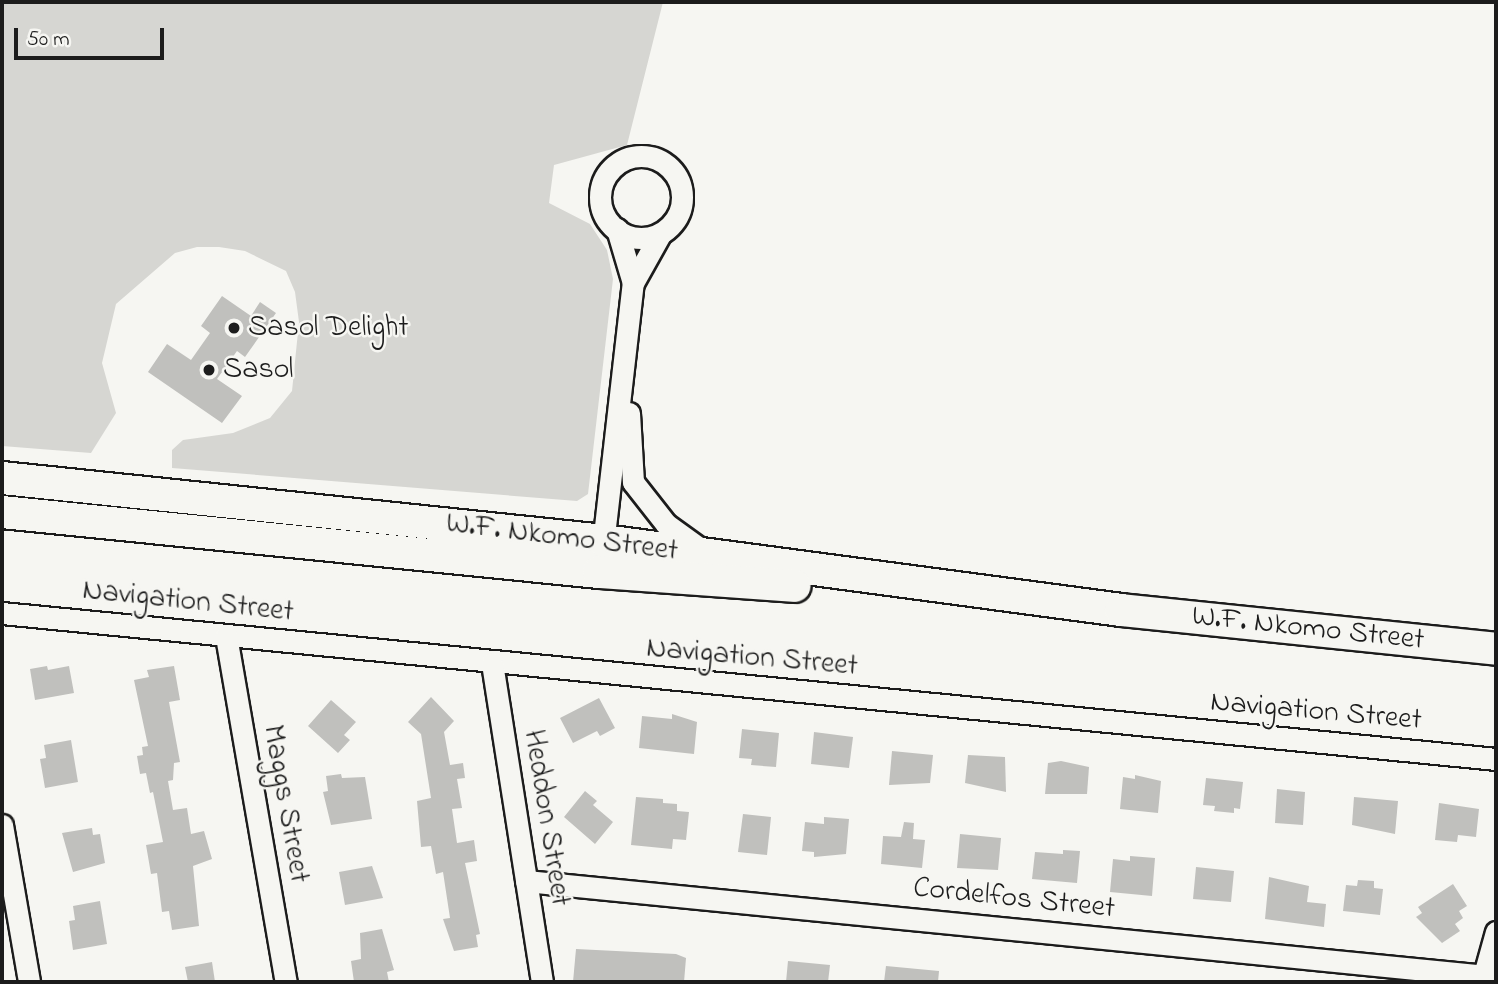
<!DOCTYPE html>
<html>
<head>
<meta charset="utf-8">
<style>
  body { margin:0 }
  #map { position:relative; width:1498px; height:984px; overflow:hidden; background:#f6f6f2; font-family:"Indie Flower",sans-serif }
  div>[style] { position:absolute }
  .green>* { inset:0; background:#d6d6d2 }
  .building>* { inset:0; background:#c0c0bd }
  .roads { filter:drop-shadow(2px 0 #1c1c1c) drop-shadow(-2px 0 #1c1c1c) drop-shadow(0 2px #1c1c1c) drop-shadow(0 -2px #1c1c1c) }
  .street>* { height:21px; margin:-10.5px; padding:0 10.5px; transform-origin:10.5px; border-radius:10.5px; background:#f6f6f2 }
  .street>.ring { margin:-10.5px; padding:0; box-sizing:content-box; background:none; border:21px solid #f6f6f2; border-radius:50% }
  .secondary>* { height:32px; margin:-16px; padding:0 16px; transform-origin:16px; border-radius:16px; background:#f6f6f2 }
  .dots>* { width:19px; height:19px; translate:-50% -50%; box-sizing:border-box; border:4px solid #f6f6f2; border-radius:50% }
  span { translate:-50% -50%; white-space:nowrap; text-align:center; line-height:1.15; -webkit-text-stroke:5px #f6f6f2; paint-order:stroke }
  .poi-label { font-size:30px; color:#1c1c1c }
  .left { translate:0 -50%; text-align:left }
  .street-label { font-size:30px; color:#1c1c1c }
  .frame { position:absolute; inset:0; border:4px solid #1c1c1c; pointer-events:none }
  .scale { position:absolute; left:14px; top:28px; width:150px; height:32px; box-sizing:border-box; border:4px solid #1c1c1c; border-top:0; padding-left:9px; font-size:21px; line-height:24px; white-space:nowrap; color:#1c1c1c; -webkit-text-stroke:5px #f6f6f2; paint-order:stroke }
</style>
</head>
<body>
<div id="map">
  <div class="green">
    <div style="clip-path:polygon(2px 2px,663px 2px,627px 145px,554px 165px,549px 203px,590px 224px,607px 250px,613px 279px,588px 494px,577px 501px,172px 468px,172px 450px,183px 440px,233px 433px,270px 418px,292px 391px,299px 322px,295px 292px,286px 271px,245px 251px,219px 247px,197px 247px,175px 253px,116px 304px,102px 363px,116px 413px,91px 453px,2px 446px)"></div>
  </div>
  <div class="building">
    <div style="clip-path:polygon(222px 296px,251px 316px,260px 302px,276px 313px,245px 357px,237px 351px,217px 379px,242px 396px,222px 423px,148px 372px,167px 344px,191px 360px,210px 333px,201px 326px)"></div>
    <div style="clip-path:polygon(47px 666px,48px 670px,69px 666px,74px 693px,35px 700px,30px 669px)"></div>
    <div style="clip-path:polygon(174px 666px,180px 700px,169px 702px,180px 762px,174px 763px,173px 780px,168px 781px,173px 810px,187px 808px,191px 834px,204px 831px,212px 859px,193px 866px,199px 926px,172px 930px,169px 911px,162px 912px,157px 873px,151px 874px,146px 845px,163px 842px,153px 792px,150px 793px,146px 773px,140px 774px,137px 756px,143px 755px,142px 747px,148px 746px,134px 680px,149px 677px,147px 670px)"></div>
    <div style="clip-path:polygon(431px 697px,454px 721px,444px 732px,450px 765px,463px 763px,465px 778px,457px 779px,462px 808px,452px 809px,457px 843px,474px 840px,477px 861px,465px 863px,480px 934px,476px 935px,478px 947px,454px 951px,443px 919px,450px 918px,443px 872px,436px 874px,431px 846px,421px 847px,417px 801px,431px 798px,421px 734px,408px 722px)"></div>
    <div style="clip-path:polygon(599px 698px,615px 728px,600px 736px,597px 731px,573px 743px,560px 718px)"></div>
    <div style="clip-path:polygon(331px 700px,356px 722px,344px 735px,350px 740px,338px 753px,308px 726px)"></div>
    <div style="clip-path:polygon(672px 714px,697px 722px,694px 754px,639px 748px,642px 716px,672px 719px)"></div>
    <div style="clip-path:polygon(742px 729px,779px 733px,776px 767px,751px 765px,752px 759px,739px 758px)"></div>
    <div style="clip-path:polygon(814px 732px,853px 737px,849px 768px,811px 764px)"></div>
    <div style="clip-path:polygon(71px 740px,78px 782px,45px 788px,40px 759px,46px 758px,44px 745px)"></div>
    <div style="clip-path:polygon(892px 751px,933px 755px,930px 783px,889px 785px)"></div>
    <div style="clip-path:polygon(968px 755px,1005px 757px,1006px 792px,965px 783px)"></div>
    <div style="clip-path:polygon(1061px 761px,1089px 767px,1087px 794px,1045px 794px,1048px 763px)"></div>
    <div style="clip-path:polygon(341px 774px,342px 778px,365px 777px,372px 819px,331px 825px,323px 792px,328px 791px,326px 776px)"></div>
    <div style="clip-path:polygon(1135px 775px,1161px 781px,1158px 813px,1120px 809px,1123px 777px,1135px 779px)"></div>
    <div style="clip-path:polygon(1206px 778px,1243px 782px,1240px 809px,1234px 808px,1234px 813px,1214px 811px,1215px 806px,1203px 805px)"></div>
    <div style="clip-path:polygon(1277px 789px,1305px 792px,1303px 825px,1275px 823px)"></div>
    <div style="clip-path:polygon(585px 791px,597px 801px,593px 805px,613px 822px,595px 844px,564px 817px)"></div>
    <div style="clip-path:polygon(636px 797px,663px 799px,663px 803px,677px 804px,677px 811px,689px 812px,686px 840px,673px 839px,672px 849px,631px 845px)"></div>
    <div style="clip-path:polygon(1354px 797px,1398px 801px,1395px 834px,1352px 825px)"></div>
    <div style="clip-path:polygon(1439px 803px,1479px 809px,1476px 837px,1458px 835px,1457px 842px,1435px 840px)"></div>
    <div style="clip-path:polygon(743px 814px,771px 817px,767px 855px,738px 852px)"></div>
    <div style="clip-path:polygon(824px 817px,849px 819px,846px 854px,814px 857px,814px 852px,802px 851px,805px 822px,824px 824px)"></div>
    <div style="clip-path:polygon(904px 822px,914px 823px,913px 839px,925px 840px,922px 868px,881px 864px,883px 836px,901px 837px)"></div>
    <div style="clip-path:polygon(92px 828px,93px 835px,100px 834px,105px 863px,73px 872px,62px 833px)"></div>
    <div style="clip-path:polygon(960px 834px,1001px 838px,998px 870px,957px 868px)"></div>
    <div style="clip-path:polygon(1063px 850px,1080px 851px,1077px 883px,1032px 879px,1035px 852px,1063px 854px)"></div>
    <div style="clip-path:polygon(1130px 856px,1155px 858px,1152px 896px,1110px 892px,1113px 859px,1130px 861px)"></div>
    <div style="clip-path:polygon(372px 866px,383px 898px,345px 905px,339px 872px)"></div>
    <div style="clip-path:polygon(1196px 867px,1234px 871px,1231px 902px,1193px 899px)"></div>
    <div style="clip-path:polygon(1269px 877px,1309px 886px,1307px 902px,1326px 904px,1324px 927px,1265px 919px)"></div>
    <div style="clip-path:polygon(1358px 880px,1374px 881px,1374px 888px,1383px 889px,1380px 915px,1343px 911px,1346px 885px,1357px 886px)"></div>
    <div style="clip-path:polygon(1453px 884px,1467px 906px,1459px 911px,1463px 918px,1455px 924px,1460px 931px,1442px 943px,1416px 917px,1422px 913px,1418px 907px)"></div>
    <div style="clip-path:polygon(100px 901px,107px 944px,73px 950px,69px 921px,75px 920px,73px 906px)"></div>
    <div style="clip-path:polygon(382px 929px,394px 970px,387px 972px,389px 982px,354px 982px,351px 961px,361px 959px,360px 933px)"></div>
    <div style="clip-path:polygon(576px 949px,676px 954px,686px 958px,684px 982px,573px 982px)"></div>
    <div style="clip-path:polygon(788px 961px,830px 965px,828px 982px,786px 982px)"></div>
    <div style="clip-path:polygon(212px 962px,215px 982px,188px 982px,185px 967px)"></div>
    <div style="clip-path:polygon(886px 966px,939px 971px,938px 982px,884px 982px)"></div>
  </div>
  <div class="roads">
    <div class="street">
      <div class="ring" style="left:600px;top:156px;width:61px;height:61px"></div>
      <div style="left:617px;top:229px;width:56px;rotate:73.5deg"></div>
      <div style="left:629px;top:413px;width:69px;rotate:86.7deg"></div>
      <div style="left:633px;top:482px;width:53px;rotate:51.8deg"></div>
      <div style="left:666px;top:524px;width:44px;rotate:35.8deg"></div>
      <div style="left:602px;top:553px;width:272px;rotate:-83.5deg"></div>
      <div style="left:633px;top:283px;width:57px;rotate:-60.8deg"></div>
      <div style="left:2px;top:613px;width:1501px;rotate:5.58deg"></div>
      <div style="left:226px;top:636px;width:351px;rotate:80.2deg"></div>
      <div style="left:492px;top:663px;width:323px;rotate:81.1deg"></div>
      <div style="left:2px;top:825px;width:159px;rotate:80.2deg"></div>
      <div style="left:526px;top:881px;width:975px;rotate:5.65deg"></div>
      <div style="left:1482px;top:982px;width:52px;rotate:-74.4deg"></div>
    </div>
    <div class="secondary">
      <div style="left:2px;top:478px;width:605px;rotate:5.97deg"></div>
      <div style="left:604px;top:541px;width:522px;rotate:7.6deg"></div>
      <div style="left:1121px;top:610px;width:377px;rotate:5.9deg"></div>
      <div style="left:2px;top:512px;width:600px;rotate:5.74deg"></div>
      <div style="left:599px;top:572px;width:196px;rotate:4.1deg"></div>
    </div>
  </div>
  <div class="dots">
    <div style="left:234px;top:328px;background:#1c1c1c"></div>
    <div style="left:209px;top:370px;background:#1c1c1c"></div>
  </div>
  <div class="poi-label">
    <span class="left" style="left:248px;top:328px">Sasol Delight</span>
    <span class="left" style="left:223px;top:370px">Sasol</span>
  </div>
  <div class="street-label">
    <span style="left:562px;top:538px;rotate:7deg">W.F. Nkomo Street</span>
    <span style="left:188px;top:602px;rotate:6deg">Navigation Street</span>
    <span style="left:1308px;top:629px;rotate:6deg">W.F. Nkomo Street</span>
    <span style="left:752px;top:658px;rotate:5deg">Navigation Street</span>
    <span style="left:1316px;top:712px;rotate:5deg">Navigation Street</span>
    <span style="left:285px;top:804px;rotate:80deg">Maggs Street</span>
    <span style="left:546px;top:818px;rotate:81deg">Heddon Street</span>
    <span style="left:1014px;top:899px;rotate:6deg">Cordelfos Street</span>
  </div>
  <div class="frame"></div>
  <div class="scale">50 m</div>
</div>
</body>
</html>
